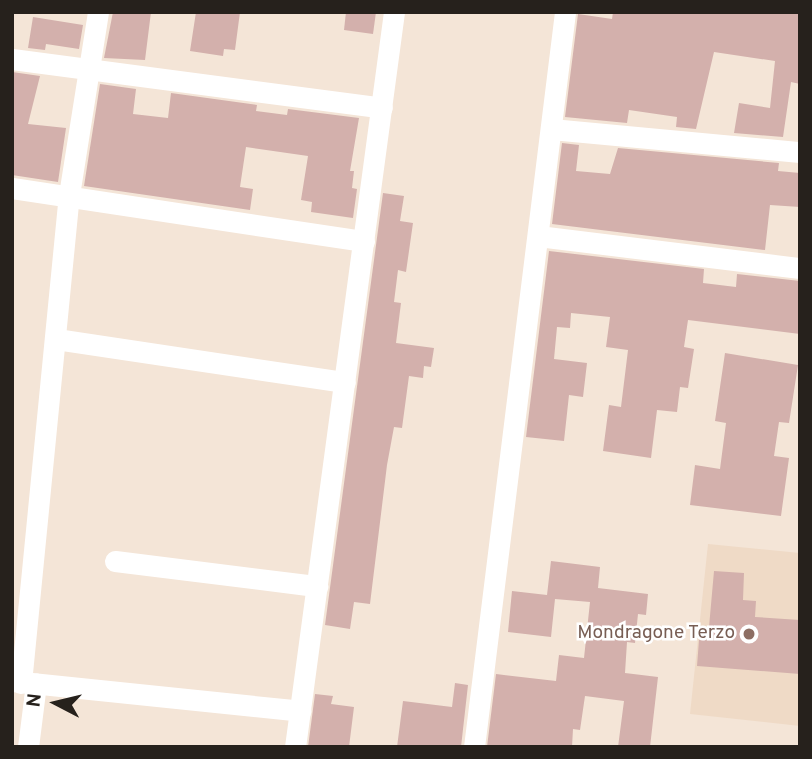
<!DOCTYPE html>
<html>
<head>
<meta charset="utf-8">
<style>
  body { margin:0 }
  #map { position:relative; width:812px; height:759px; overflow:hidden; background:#f4e5d7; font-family:Overpass,sans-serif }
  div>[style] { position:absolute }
  .built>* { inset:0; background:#efdac6 }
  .building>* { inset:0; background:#d3b0ac }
  .street>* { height:21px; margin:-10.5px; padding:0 10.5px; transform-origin:10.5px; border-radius:10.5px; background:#fff }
  .dots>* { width:19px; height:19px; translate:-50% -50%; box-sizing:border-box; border:4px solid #fff; border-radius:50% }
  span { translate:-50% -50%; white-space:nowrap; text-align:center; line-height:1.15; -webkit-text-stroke:5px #fff; paint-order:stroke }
  .education-label { font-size:19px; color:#785e54 }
  .right { translate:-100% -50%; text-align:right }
  .frame { position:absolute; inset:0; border:14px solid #26211c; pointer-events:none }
  .north { position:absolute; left:21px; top:668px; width:70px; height:70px; -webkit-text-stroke:5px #fff; paint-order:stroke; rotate:277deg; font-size:19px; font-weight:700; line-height:28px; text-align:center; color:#26211c }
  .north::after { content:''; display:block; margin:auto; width:24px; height:32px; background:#26211c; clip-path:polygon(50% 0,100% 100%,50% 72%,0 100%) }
</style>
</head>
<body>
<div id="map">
  <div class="built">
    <div style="clip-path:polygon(708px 544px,800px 553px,800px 726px,690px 714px)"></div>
  </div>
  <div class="building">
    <div style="clip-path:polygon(113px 12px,151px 12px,145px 60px,104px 58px)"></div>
    <div style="clip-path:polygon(196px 12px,240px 12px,235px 50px,224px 49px,223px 56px,190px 51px)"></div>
    <div style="clip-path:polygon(346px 12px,376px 12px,373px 34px,344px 30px)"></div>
    <div style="clip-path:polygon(613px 12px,800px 12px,800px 84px,791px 82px,783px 137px,734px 133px,739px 103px,770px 108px,775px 61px,714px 52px,696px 129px,676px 127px,677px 117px,629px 110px,627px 123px,565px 117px,578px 14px,612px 19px)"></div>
    <div style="clip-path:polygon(33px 17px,83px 25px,79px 49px,46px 44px,45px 50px,28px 48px)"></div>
    <div style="clip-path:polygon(12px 72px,40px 76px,28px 124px,66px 128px,58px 182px,12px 175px)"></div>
    <div style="clip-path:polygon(100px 84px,136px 89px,133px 114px,168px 118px,171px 93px,257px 105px,256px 111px,287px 115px,288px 109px,359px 118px,350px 171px,354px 171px,352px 188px,357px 189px,353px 218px,311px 212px,312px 202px,301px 200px,308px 156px,246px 147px,240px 187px,253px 189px,250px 210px,84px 186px)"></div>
    <div style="clip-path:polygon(562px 143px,579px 145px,576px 171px,610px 174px,618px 148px,779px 163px,778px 171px,800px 173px,800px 207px,770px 205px,765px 250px,552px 224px)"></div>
    <div style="clip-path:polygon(383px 193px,404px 196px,400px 221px,413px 223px,406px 272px,398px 270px,394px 302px,401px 303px,396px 343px,434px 348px,431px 367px,424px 366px,423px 378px,409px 376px,402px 428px,394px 427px,387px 465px,370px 604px,354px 602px,350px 629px,325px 625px)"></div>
    <div style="clip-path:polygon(549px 251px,704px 269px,703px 283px,736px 287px,737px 274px,800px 281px,800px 334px,688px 320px,684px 347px,694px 349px,688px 388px,680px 387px,677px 412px,657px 410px,651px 458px,603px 451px,609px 405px,621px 407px,628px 350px,606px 347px,610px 317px,571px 313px,570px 328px,557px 327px,554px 359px,587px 363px,583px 397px,569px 395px,564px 441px,526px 437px)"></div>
    <div style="clip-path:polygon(725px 353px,798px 365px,789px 423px,779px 422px,774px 456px,789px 458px,781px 516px,690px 505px,695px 465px,720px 469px,726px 423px,715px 421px)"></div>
    <div style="clip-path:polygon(551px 561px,600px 567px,598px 588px,648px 594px,646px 615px,638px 614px,635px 643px,627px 642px,625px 673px,658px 677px,650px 747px,618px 747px,624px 701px,585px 696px,580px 730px,573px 729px,572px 747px,487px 747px,496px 674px,556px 681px,559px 655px,584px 658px,590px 602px,555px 599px,551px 637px,508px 632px,512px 591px,547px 595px)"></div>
    <div style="clip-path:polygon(714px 571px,744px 573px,743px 600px,756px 601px,755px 617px,800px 620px,800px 674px,697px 666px,700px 627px,709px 627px)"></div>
    <div style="clip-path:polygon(455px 683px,468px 685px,461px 747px,397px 747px,403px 701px,452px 707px)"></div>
    <div style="clip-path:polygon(315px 694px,333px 696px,331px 704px,354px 707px,349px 747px,308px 747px)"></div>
  </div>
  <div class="street">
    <div style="left:12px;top:59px;width:373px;rotate:7.5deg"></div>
    <div style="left:551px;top:129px;width:250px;rotate:5.3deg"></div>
    <div style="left:12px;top:188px;width:356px;rotate:8.6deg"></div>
    <div style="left:538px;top:236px;width:264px;rotate:7deg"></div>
    <div style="left:56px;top:339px;width:292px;rotate:8.5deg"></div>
    <div style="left:115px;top:561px;width:204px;rotate:7.1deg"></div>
    <div style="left:12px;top:681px;width:290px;rotate:5.9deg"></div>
    <div style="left:21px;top:683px;width:490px;rotate:-84.4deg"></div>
    <div style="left:69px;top:195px;width:185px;rotate:-81deg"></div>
    <div style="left:28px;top:747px;width:64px;rotate:-82.8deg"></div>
    <div style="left:295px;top:747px;width:742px;rotate:-82.33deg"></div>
    <div style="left:474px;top:747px;width:741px;rotate:-82.94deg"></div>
  </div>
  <div class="dots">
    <div style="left:749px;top:634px;background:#8d6e63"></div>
  </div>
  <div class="education-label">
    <span class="right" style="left:735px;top:634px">Mondragone Terzo</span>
  </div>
  <div class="frame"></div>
  <div class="north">N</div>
</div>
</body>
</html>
